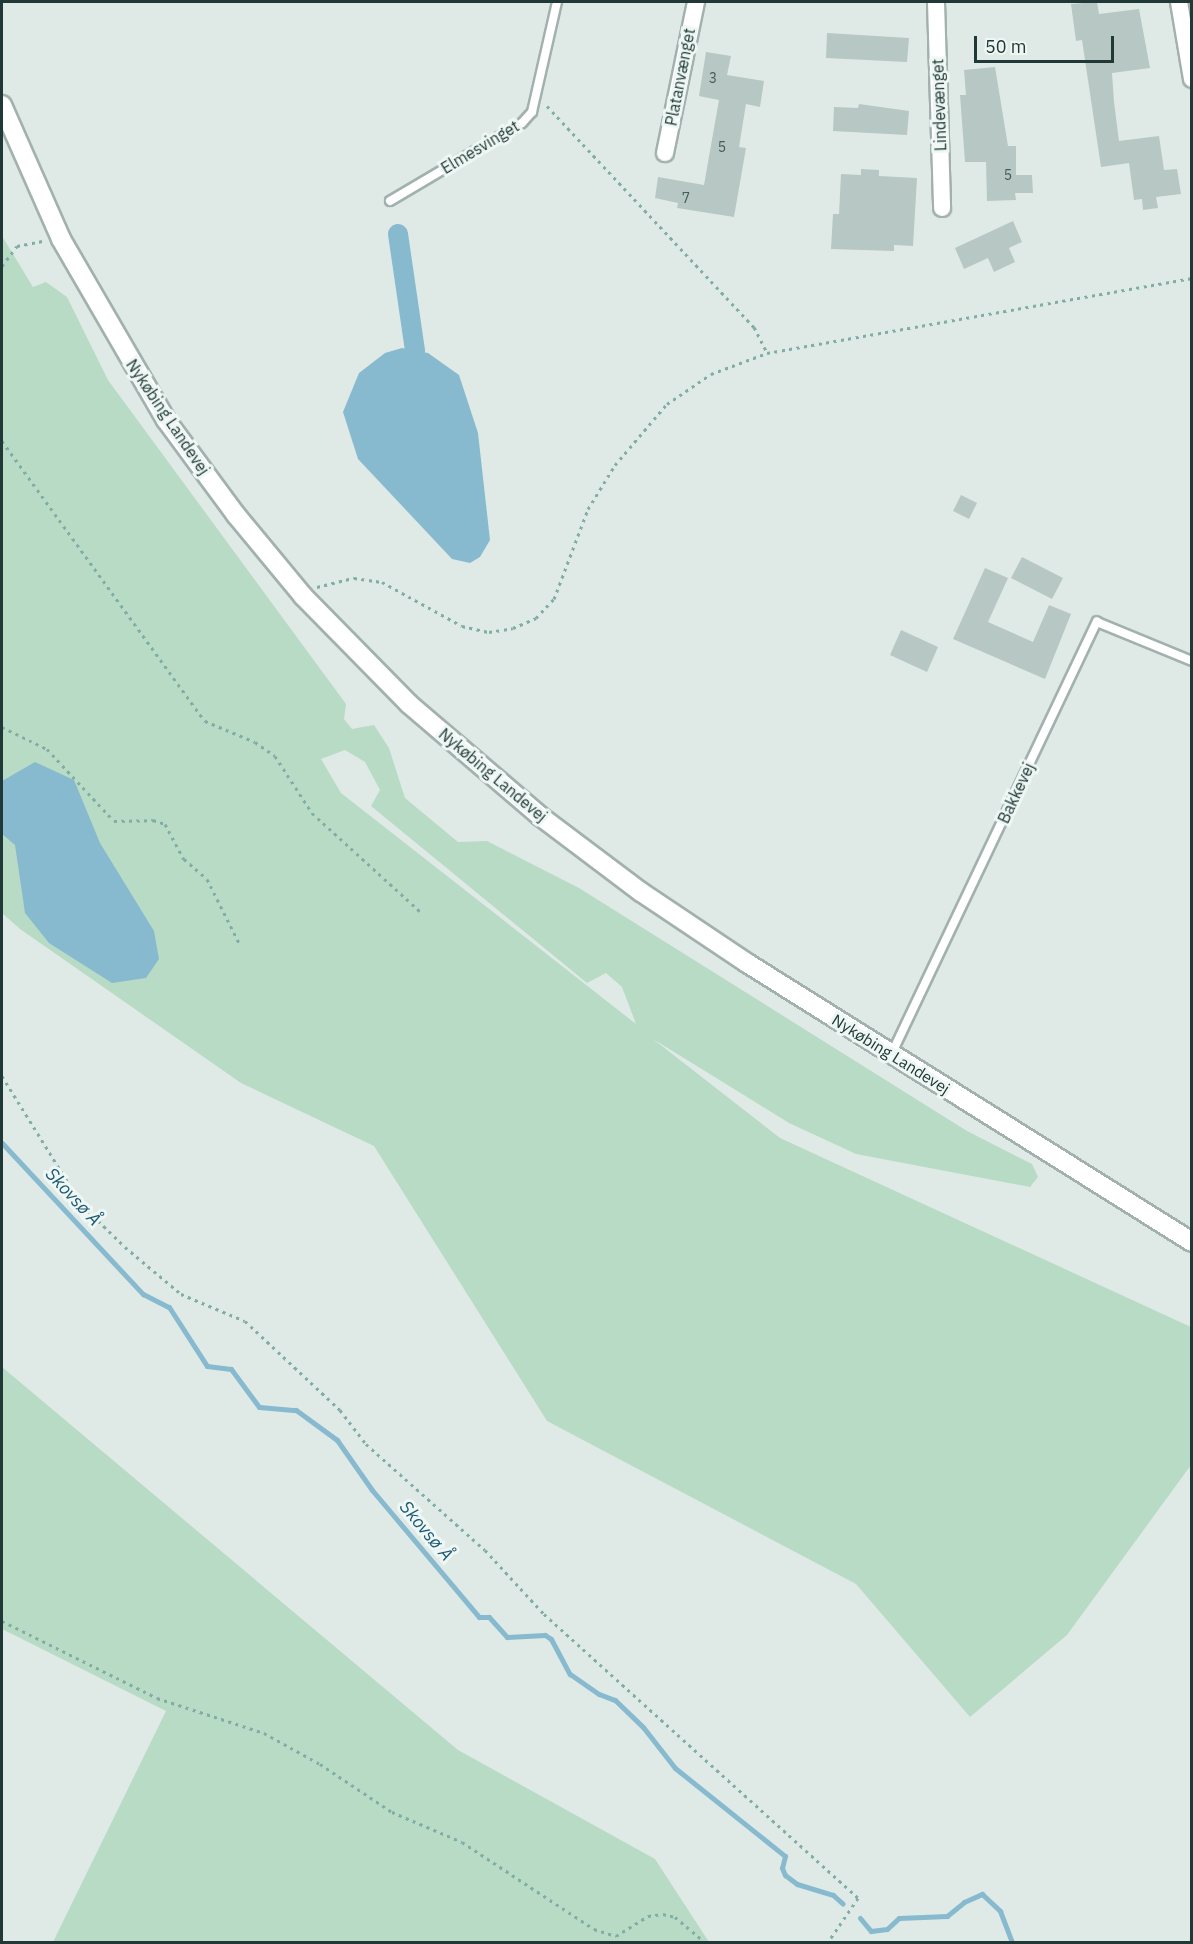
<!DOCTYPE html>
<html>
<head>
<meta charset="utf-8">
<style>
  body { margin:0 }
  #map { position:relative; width:1193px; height:1944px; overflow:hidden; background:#dfeae6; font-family:"IBM Plex Sans",sans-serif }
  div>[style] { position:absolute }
  .green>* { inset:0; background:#b8dbc6 }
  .water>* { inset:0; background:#87bacf }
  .stream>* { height:5px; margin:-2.5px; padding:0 2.5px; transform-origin:2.5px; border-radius:2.5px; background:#87bacf }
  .canal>* { height:20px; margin:-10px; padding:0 10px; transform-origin:10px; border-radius:10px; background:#87bacf }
  .building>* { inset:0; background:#b7c7c3 }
  .path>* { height:3px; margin-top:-1.5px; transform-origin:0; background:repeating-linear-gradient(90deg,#80ada5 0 3px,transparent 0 7.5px) }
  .roads { filter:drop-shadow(2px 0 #a2b1ae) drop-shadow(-2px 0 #a2b1ae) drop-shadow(0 2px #a2b1ae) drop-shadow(0 -2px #a2b1ae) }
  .service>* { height:8px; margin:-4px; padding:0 4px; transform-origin:4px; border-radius:4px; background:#fff }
  .minor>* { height:16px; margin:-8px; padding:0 8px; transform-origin:8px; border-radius:8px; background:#fff }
  .secondary>* { height:18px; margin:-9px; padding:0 9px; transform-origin:9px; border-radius:9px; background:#fff }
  span { translate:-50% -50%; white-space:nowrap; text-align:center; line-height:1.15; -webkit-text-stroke:6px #eff7f4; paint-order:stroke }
  .number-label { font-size:14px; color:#465c59 }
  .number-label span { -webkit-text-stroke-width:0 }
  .street-label { font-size:16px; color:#203936 }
  .water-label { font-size:18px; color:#1c5974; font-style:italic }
  .frame { position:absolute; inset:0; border:3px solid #203936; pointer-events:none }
  .scale { position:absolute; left:974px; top:36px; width:140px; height:27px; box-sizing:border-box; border:3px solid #203936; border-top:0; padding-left:8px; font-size:18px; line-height:21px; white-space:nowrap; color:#203936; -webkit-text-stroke:4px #eff7f4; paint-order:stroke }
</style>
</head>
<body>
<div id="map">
  <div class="green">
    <div style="clip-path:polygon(evenodd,2px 236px,33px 287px,46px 282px,67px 297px,108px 380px,346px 704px,344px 719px,352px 729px,374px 725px,389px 748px,405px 798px,458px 842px,487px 841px,579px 888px,967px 1131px,1032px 1164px,1038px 1177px,1030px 1187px,856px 1154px,789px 1123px,653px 1039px,780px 1138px,1191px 1327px,1191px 1465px,1067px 1635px,970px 1717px,856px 1584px,547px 1421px,374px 1146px,241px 1083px,20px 929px,2px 913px,2px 236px,345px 750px,365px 762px,380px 790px,371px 806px,587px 983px,606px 973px,622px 987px,636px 1024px,341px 793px,321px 759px,345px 750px)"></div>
    <div style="clip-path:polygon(2px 1367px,458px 1750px,655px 1859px,709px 1942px,53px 1942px,166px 1711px,2px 1629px)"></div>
  </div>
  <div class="water">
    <div style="clip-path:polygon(402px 348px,428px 353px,459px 375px,478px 433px,490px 540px,480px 557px,470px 563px,452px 559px,358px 459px,343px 412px,359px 373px,385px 353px)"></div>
    <div style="clip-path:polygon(35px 762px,74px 780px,100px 843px,154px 931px,159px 959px,146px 978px,112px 983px,49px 943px,25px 913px,15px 845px,2px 834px,2px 781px)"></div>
  </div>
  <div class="stream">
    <div style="left:2px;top:1143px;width:207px;rotate:47deg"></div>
    <div style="left:143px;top:1294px;width:29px;rotate:27deg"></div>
    <div style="left:169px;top:1307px;width:70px;rotate:57.2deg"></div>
    <div style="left:207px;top:1366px;width:24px;rotate:7deg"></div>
    <div style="left:231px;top:1369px;width:47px;rotate:53.6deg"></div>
    <div style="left:259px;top:1407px;width:37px;rotate:5deg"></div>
    <div style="left:296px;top:1410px;width:51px;rotate:36.2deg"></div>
    <div style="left:337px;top:1440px;width:61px;rotate:55deg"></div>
    <div style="left:372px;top:1490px;width:166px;rotate:49.9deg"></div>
    <div style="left:479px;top:1617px;width:10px"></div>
    <div style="left:489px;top:1617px;width:27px;rotate:48deg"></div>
    <div style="left:507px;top:1637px;width:38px;rotate:-3deg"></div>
    <div style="left:545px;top:1635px;width:7px;rotate:34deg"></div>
    <div style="left:551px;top:1639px;width:40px;rotate:62deg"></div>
    <div style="left:570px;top:1674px;width:35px;rotate:35deg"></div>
    <div style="left:599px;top:1694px;width:17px;rotate:21deg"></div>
    <div style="left:615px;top:1700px;width:39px;rotate:44deg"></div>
    <div style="left:643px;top:1727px;width:52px;rotate:52deg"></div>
    <div style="left:675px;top:1768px;width:141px;rotate:38.7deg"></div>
    <div style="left:785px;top:1856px;width:12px;rotate:104deg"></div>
    <div style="left:782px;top:1868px;width:8px;rotate:67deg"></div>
    <div style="left:785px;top:1875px;width:15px;rotate:37deg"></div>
    <div style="left:797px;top:1884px;width:38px;rotate:17deg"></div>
    <div style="left:833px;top:1895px;width:13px;rotate:42deg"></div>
    <div style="left:860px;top:1918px;width:17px;rotate:50deg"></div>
    <div style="left:871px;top:1931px;width:16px;rotate:-7deg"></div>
    <div style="left:887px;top:1929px;width:16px;rotate:-43deg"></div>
    <div style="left:899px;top:1918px;width:48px;rotate:-2.4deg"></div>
    <div style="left:947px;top:1916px;width:22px;rotate:-39deg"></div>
    <div style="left:964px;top:1902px;width:20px;rotate:-24deg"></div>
    <div style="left:982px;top:1894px;width:25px;rotate:43deg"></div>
    <div style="left:1000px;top:1911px;width:33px;rotate:69deg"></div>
  </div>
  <div class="canal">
    <div style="left:398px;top:234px;width:118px;rotate:81.7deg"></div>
  </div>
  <div class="building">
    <div style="clip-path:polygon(1097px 2px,1099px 14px,1139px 9px,1150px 68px,1112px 73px,1114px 102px,1119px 141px,1159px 136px,1164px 170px,1177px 169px,1181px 194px,1156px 197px,1158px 208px,1143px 210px,1142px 199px,1134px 200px,1129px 163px,1101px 167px,1082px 40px,1076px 41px,1071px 4px)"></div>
    <div style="clip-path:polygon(827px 33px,909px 38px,907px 62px,826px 58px)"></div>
    <div style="clip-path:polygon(706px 52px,731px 56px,727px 75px,764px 81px,760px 107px,746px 104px,739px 147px,746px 148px,734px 217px,677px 208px,678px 203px,655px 198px,658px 177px,704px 185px,719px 100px,699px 96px)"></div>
    <div style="clip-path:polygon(995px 67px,1008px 146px,1016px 146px,1016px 175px,1032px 175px,1033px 193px,1015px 193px,1016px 200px,987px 201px,986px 162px,965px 162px,960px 95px,966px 95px,964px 70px)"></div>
    <div style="clip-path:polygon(859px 104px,909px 111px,907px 135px,833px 131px,834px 107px,858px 108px)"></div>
    <div style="clip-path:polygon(861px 169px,879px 170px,879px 176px,917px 178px,913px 246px,894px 245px,894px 251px,831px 249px,833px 214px,839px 214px,841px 174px,861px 175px)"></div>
    <div style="clip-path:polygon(1013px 221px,1022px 242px,1009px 248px,1015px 262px,994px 272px,988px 258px,964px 269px,955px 248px)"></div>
    <div style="clip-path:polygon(961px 495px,977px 503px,969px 519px,953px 511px)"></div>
    <div style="clip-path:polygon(1022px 557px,1063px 578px,1052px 599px,1011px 578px)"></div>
    <div style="clip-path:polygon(985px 568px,1008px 578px,988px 622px,1033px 642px,1049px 605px,1071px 614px,1045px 679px,953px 639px)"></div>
    <div style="clip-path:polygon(901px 630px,938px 647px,927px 672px,890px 655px)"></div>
  </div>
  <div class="path">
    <div style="left:547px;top:106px;width:303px;rotate:46.9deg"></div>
    <div style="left:754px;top:327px;width:29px;rotate:63deg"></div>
    <div style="left:2px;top:266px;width:25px;rotate:-53deg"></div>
    <div style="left:17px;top:246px;width:26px;rotate:-11deg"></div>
    <div style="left:2px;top:441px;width:346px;rotate:54.1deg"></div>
    <div style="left:205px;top:721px;width:54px;rotate:22.8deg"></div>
    <div style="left:255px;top:742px;width:24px;rotate:35deg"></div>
    <div style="left:275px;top:756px;width:68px;rotate:57deg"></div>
    <div style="left:312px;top:813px;width:149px;rotate:42.3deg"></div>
    <div style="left:317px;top:587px;width:38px;rotate:-14deg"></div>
    <div style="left:354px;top:578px;width:28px;rotate:8deg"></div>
    <div style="left:382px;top:582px;width:91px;rotate:28.8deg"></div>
    <div style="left:462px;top:626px;width:28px;rotate:13deg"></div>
    <div style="left:489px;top:632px;width:24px;rotate:-9deg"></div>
    <div style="left:513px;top:628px;width:25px;rotate:-23deg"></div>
    <div style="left:536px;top:618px;width:26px;rotate:-47deg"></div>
    <div style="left:554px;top:599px;width:96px;rotate:-69.3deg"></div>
    <div style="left:588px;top:509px;width:52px;rotate:-58.5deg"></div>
    <div style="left:615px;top:465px;width:80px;rotate:-49.6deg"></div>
    <div style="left:667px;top:404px;width:53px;rotate:-34.3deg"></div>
    <div style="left:711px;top:374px;width:60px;rotate:-20.6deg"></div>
    <div style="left:767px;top:353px;width:432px;rotate:-10deg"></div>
    <div style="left:2px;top:727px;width:50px;rotate:26.1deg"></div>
    <div style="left:47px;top:749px;width:98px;rotate:47.1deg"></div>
    <div style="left:114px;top:821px;width:39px;rotate:-1deg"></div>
    <div style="left:153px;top:820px;width:13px;rotate:18deg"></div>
    <div style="left:165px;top:824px;width:40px;rotate:62deg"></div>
    <div style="left:184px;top:859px;width:30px;rotate:41deg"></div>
    <div style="left:207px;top:879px;width:74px;rotate:63.4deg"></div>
    <div style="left:2px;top:1076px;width:152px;rotate:58.2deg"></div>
    <div style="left:82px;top:1205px;width:60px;rotate:44.3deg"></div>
    <div style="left:125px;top:1247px;width:73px;rotate:40deg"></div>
    <div style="left:181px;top:1294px;width:69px;rotate:22.9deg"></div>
    <div style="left:245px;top:1321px;width:130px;rotate:43.1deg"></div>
    <div style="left:340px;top:1410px;width:43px;rotate:52.6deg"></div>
    <div style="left:366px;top:1444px;width:159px;rotate:41.7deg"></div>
    <div style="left:485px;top:1550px;width:87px;rotate:47.3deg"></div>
    <div style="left:544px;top:1614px;width:423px;rotate:42.1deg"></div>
    <div style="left:858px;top:1898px;width:53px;rotate:124.3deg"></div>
    <div style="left:2px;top:1621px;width:173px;rotate:26.4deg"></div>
    <div style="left:157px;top:1698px;width:113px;rotate:18.1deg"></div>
    <div style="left:264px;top:1733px;width:64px;rotate:29deg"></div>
    <div style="left:320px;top:1764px;width:87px;rotate:33.7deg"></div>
    <div style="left:392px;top:1812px;width:76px;rotate:23.2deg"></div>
    <div style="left:462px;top:1842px;width:158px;rotate:33.4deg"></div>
    <div style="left:594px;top:1929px;width:23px;rotate:18deg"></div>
    <div style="left:616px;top:1936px;width:38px;rotate:-32deg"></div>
    <div style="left:648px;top:1916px;width:15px;rotate:-8deg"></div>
    <div style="left:663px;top:1914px;width:12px;rotate:14deg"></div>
    <div style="left:675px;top:1917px;width:39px;rotate:40deg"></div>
  </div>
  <div class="roads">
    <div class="service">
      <div style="left:390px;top:201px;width:153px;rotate:-30.6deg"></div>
      <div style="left:522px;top:123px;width:15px;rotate:-48deg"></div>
      <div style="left:532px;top:112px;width:113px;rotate:-77.2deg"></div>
      <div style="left:891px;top:1055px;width:480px;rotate:-64.6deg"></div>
      <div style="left:1097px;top:622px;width:103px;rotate:22.3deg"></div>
    </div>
    <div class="minor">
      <div style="left:936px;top:2px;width:206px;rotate:88.3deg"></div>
      <div style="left:1179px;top:2px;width:78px;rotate:80.4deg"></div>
      <div style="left:665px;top:153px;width:154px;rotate:-78.4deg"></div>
    </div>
    <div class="secondary">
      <div style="left:2px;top:105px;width:146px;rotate:66.2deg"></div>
      <div style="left:61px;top:239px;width:209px;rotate:59.9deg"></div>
      <div style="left:166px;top:420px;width:118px;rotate:53.6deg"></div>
      <div style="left:236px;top:515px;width:105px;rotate:50.4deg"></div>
      <div style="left:303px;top:596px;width:151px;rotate:45.5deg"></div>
      <div style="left:409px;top:704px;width:172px;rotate:40.5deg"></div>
      <div style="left:540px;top:816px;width:126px;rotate:37deg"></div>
      <div style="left:641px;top:892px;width:128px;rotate:33.8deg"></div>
      <div style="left:747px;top:963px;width:525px;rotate:32.09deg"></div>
    </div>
  </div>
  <div class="number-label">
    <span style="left:713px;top:78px">3</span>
    <span style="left:722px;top:147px">5</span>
    <span style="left:1008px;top:175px">5</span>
    <span style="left:686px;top:198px">7</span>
  </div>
  <div class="street-label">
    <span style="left:680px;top:77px;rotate:-79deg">Platanvænget</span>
    <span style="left:939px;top:105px;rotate:-92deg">Lindevænget</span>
    <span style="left:480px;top:147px;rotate:-31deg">Elmesvinget</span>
    <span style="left:168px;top:417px;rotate:56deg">Nykøbing Landevej</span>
    <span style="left:493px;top:775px;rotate:40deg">Nykøbing Landevej</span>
    <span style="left:1016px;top:793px;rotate:-65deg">Bakkevej</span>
    <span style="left:891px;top:1054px;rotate:32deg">Nykøbing Landevej</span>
  </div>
  <div class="water-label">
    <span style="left:73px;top:1197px;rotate:47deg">Skovsø Å</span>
    <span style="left:426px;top:1531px;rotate:50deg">Skovsø Å</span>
  </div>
  <div class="frame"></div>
  <div class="scale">50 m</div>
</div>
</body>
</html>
